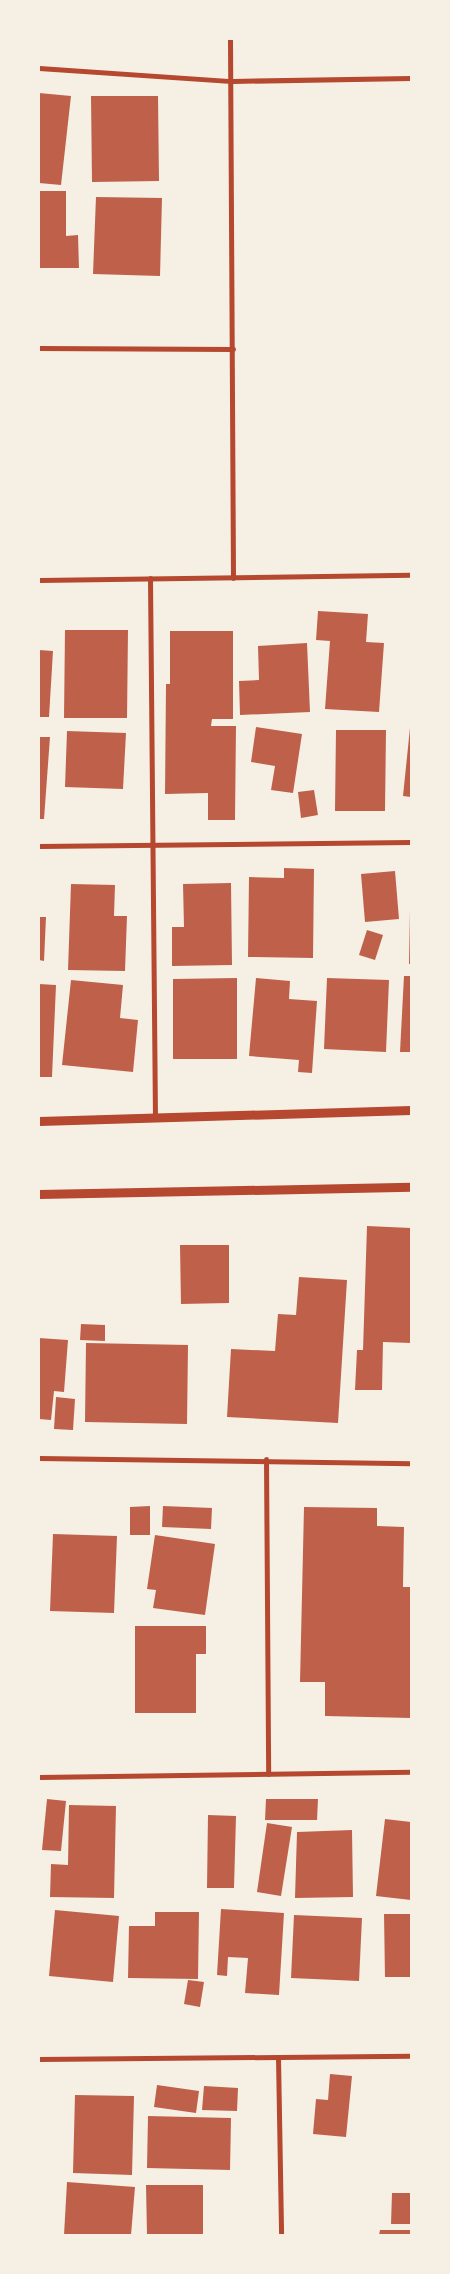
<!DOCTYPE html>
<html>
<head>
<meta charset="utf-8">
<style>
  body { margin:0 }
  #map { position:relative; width:450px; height:2274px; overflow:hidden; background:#f6efe4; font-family:Bitter,serif }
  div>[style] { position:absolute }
  .building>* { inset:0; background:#bf614a }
  .minor>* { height:5px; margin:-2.5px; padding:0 2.5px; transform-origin:2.5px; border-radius:2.5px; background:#b5482f }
  .tertiary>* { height:9px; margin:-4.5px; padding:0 4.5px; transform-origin:4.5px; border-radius:4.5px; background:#b5482f }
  span { translate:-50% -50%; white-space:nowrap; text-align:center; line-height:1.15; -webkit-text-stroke:5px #f6efe4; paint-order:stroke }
  .frame { position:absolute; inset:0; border:40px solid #f6efe4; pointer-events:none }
</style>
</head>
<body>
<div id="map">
  <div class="building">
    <div style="clip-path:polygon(39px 93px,71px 96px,61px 185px,39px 183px)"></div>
    <div style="clip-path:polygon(91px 96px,158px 96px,159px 181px,92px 182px)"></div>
    <div style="clip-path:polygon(39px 191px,66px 191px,66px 236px,78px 235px,79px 268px,39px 268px)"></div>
    <div style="clip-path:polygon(96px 197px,162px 198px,160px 276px,93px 274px)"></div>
    <div style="clip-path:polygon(318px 611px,368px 614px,366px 642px,384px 643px,379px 712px,325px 709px,330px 641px,316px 640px)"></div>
    <div style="clip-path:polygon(65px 630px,128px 630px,127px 718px,64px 718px)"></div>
    <div style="clip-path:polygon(170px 631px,233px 631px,233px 719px,212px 719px,211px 726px,236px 726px,235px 820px,208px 820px,208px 793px,165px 794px,166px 684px,170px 684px)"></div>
    <div style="clip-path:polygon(307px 643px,310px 712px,240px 715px,239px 681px,259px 680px,258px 646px)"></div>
    <div style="clip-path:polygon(39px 650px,53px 651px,49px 717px,39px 717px)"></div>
    <div style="clip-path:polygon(256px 727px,302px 734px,293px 793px,271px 790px,275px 766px,251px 762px)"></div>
    <div style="clip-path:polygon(410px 728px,411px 728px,411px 797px,403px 796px)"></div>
    <div style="clip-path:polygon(336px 730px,386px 730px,385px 811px,335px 811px)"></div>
    <div style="clip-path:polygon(67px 731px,126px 733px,123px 789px,65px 787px)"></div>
    <div style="clip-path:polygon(39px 737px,50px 737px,44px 819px,39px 819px)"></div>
    <div style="clip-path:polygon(314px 790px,318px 815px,301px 818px,298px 792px)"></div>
    <div style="clip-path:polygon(284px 868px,314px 869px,313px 958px,248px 957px,249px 877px,284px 878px)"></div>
    <div style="clip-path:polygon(395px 871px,399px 919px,365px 922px,361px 874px)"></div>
    <div style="clip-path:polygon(231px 883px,232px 965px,172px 966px,172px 927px,184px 927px,183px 884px)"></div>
    <div style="clip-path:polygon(71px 884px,115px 885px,114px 916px,127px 916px,125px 971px,68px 970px)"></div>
    <div style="clip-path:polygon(410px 910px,411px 910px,411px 964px,409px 964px)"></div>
    <div style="clip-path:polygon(39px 917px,46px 917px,44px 961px,39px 960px)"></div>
    <div style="clip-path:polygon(367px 930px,383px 935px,375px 960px,359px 955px)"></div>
    <div style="clip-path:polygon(404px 976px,411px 976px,411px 1052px,400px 1052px)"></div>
    <div style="clip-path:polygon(237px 978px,237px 1059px,173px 1059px,173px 979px)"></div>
    <div style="clip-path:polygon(256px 978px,290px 981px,289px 999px,317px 1001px,312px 1073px,298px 1072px,299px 1060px,249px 1056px)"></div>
    <div style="clip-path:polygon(327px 978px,389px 980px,386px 1052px,324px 1049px)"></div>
    <div style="clip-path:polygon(71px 980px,123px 985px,120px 1018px,138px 1020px,133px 1072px,62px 1065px)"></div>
    <div style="clip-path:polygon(39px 984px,56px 985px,52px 1077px,39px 1077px)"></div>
    <div style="clip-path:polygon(367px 1226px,411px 1228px,411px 1343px,383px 1342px,382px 1390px,355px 1390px,357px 1350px,363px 1350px)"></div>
    <div style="clip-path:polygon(180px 1245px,229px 1245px,229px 1303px,181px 1304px)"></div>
    <div style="clip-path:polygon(299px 1277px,347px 1280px,338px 1423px,227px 1417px,231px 1349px,275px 1351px,278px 1314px,296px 1315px)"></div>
    <div style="clip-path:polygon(81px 1324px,105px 1325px,105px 1341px,80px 1340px)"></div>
    <div style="clip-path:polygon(39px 1338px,68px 1340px,64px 1392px,54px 1391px,51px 1420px,39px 1419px)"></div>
    <div style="clip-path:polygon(86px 1343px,188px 1345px,187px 1424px,85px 1422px)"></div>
    <div style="clip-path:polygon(56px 1397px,75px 1399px,73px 1430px,54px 1429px)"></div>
    <div style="clip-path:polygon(150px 1506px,150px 1535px,130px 1535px,130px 1507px)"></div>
    <div style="clip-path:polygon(163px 1506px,212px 1508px,211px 1529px,162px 1527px)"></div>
    <div style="clip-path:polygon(304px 1507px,377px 1508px,377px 1526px,404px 1527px,403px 1587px,411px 1587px,411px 1718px,325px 1716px,325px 1682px,300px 1682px)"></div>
    <div style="clip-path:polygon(53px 1534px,117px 1536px,114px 1613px,50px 1611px)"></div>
    <div style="clip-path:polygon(155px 1535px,215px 1544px,205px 1615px,153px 1608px,156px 1590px,147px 1589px)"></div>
    <div style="clip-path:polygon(135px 1626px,206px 1626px,206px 1654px,196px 1654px,196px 1713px,135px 1713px)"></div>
    <div style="clip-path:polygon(47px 1799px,66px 1801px,61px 1851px,42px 1850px)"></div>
    <div style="clip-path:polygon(266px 1799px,318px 1799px,317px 1820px,265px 1820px)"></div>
    <div style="clip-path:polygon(69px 1805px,116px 1806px,114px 1898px,50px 1897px,51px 1864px,68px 1865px)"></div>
    <div style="clip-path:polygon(208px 1815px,236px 1816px,234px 1888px,207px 1888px)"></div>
    <div style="clip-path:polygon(385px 1819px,411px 1822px,411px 1900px,376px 1896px)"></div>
    <div style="clip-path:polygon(267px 1823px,292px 1827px,281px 1896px,257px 1892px)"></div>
    <div style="clip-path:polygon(352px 1830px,353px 1897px,295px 1898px,297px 1832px)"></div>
    <div style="clip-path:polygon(221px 1909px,284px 1913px,279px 1995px,245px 1993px,248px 1958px,228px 1957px,227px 1976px,217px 1975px)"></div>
    <div style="clip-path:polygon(55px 1910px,119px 1916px,113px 1982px,49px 1976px)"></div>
    <div style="clip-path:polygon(155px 1912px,199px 1912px,198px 1979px,128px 1978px,129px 1926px,155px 1926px)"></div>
    <div style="clip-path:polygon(384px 1914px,411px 1914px,411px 1977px,385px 1977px)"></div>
    <div style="clip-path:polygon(294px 1915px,362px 1918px,359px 1981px,291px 1978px)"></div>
    <div style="clip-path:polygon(188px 1980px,204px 1982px,200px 2007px,184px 2004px)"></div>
    <div style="clip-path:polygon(330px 2074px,352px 2076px,346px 2137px,313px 2134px,316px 2099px,328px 2100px)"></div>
    <div style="clip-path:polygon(157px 2085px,199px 2091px,196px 2113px,154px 2107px)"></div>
    <div style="clip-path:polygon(204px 2086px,238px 2088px,237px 2111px,202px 2110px)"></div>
    <div style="clip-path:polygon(75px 2095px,134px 2096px,132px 2175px,73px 2173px)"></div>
    <div style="clip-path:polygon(148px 2116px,231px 2118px,230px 2170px,147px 2168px)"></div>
    <div style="clip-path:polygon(67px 2182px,135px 2187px,131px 2235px,64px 2235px)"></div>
    <div style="clip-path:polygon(146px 2185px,203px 2185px,203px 2235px,147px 2235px)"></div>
    <div style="clip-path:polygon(392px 2193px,411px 2193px,411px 2224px,391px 2224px)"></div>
    <div style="clip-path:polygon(380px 2230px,411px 2230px,411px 2235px,379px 2235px)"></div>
  </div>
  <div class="minor">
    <div style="left:230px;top:39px;width:539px;rotate:89.68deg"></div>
    <div style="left:39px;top:68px;width:193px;rotate:3.9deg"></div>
    <div style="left:232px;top:81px;width:179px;rotate:-1deg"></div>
    <div style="left:39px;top:348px;width:194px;rotate:0.3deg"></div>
    <div style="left:150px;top:578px;width:540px;rotate:89.47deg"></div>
    <div style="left:39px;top:580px;width:372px;rotate:-0.8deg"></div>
    <div style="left:39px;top:846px;width:372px;rotate:-0.6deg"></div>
    <div style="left:39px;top:1458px;width:372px;rotate:0.8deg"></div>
    <div style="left:266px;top:1459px;width:315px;rotate:89.6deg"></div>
    <div style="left:39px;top:1777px;width:372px;rotate:-0.8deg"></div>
    <div style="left:278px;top:2057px;width:178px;rotate:89deg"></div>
    <div style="left:39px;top:2059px;width:372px;rotate:-0.5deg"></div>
  </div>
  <div class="tertiary">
    <div style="left:39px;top:1121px;width:372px;rotate:-1.7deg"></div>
    <div style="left:39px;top:1194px;width:372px;rotate:-1.1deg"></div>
  </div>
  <div class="frame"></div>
</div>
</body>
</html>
